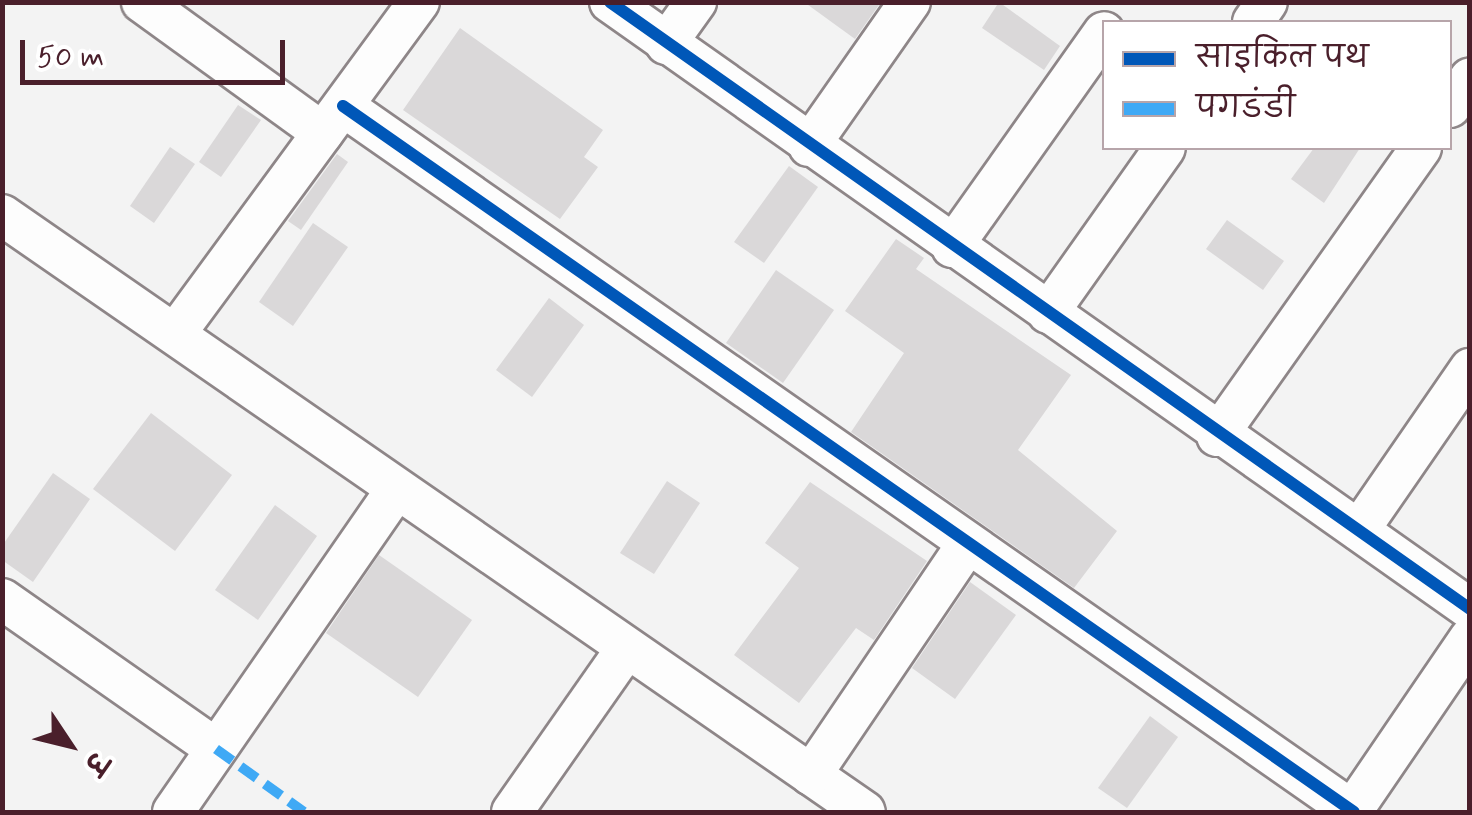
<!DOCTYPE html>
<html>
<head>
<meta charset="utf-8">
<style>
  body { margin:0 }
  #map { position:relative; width:1472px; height:815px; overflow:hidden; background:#f3f3f3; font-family:Mynerve,"Playpen Sans Deva",sans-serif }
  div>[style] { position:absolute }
  .building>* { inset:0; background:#dad8d9 }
  .roads { filter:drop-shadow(2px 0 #8e8688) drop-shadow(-2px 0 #8e8688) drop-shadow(0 2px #8e8688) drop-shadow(0 -2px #8e8688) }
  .street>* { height:40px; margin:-20px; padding:0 20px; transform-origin:20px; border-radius:20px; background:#fdfdfd }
  .quiet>* { height:10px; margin-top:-5px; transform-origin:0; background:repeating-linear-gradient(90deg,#3fa9f5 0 20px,transparent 0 30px) }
  .cycleway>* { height:12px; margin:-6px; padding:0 6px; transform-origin:6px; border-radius:6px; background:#0057b8 }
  span { translate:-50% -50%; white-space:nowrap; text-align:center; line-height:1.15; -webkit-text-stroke:10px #fff; paint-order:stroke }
  .frame { position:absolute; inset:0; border:5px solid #4a1f2b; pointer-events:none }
  .legend { position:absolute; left:1102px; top:20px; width:350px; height:130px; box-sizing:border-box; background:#fff; border:2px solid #b7a5aa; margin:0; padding:12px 18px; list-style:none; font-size:30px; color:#4a1f2b }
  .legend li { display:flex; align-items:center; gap:20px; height:50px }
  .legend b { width:50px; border:2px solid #b7a5aa }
  .north { position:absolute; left:20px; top:695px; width:100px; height:100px; -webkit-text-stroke:8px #fff; paint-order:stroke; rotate:125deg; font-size:28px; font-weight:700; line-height:40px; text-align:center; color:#4a1f2b }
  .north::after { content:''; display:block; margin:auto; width:35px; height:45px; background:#4a1f2b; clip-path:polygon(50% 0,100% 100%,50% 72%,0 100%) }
  .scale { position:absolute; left:20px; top:40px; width:265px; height:45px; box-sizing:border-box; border:5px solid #4a1f2b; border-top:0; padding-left:12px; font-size:30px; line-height:35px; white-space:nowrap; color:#4a1f2b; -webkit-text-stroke:8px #fff; paint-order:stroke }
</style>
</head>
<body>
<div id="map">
  <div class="building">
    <div style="clip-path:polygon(804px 2px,881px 2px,855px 39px)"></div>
    <div style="clip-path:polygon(999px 2px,1060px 46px,1044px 70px,982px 28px)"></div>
    <div style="clip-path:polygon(460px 28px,603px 130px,584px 157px,598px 167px,560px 219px,403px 110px)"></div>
    <div style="clip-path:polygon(238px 105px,261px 120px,221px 177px,199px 162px)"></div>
    <div style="clip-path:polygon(170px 147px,195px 164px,154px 223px,130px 206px)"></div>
    <div style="clip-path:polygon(1314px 148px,1360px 148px,1324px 203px,1291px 179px)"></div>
    <div style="clip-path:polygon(337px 154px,348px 162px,301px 230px,288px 221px)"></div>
    <div style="clip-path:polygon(789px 166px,818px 187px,764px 263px,734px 242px)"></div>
    <div style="clip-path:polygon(1227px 220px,1284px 261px,1263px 290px,1206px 249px)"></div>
    <div style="clip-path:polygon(313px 223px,348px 247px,293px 326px,259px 302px)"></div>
    <div style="clip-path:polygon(896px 239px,924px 258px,916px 269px,1071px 375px,1018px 450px,1117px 531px,1074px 588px,851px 432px,904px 353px,845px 311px)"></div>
    <div style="clip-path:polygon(776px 270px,834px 310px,783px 383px,726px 343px)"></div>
    <div style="clip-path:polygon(549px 298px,584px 325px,532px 397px,496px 370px)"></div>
    <div style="clip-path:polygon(151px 413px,232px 475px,175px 551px,93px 489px)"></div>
    <div style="clip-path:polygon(53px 473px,90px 499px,33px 582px,2px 560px,2px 546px)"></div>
    <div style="clip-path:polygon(667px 481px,700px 503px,654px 574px,620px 553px)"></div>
    <div style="clip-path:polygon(810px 482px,927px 561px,874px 640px,856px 628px,799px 703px,734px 655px,799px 568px,765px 543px)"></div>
    <div style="clip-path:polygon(275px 505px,317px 536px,258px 620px,215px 590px)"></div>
    <div style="clip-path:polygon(379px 555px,472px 620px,418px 697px,326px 633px)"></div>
    <div style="clip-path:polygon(970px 582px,1016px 615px,955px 699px,912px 668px)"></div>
    <div style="clip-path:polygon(1150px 716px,1178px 737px,1127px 808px,1098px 788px)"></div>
  </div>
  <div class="roads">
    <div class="street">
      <div style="left:142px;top:2px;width:223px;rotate:35.9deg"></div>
      <div style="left:610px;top:2px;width:1053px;rotate:35.21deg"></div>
      <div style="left:1253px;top:22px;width:24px;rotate:-55deg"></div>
      <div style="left:666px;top:44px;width:52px;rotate:-54.5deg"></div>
      <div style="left:343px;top:106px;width:1233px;rotate:34.93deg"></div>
      <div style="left:1450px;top:107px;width:35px;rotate:-55deg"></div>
      <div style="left:809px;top:146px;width:176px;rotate:-55deg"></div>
      <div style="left:2px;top:215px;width:1049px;rotate:34.67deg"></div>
      <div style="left:952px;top:247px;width:263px;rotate:-54.7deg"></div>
      <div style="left:1048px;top:313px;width:202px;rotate:-54.7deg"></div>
      <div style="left:175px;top:334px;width:412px;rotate:-53.7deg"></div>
      <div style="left:1217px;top:436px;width:353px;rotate:-54.7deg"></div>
      <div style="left:1359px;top:530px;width:196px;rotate:-55.4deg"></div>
      <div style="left:2px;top:599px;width:261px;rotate:35deg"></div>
      <div style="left:811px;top:775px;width:278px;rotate:-55.9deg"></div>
      <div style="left:1352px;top:811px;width:209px;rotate:-55.7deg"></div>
      <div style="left:173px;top:812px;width:390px;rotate:-55.3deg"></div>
      <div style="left:512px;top:812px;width:199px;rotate:-55deg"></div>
    </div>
  </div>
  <div class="quiet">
    <div style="left:216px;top:749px;width:108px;rotate:35.6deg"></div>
  </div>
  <div class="cycleway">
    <div style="left:610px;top:2px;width:1053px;rotate:35.21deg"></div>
    <div style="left:343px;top:106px;width:1233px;rotate:34.93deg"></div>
  </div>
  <div class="frame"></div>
  <ul class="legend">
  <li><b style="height:12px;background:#0057b8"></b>साइकिल पथ</li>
  <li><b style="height:12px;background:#3fa9f5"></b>पगडंडी</li>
  </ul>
  <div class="north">उ</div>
  <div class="scale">50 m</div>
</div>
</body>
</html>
